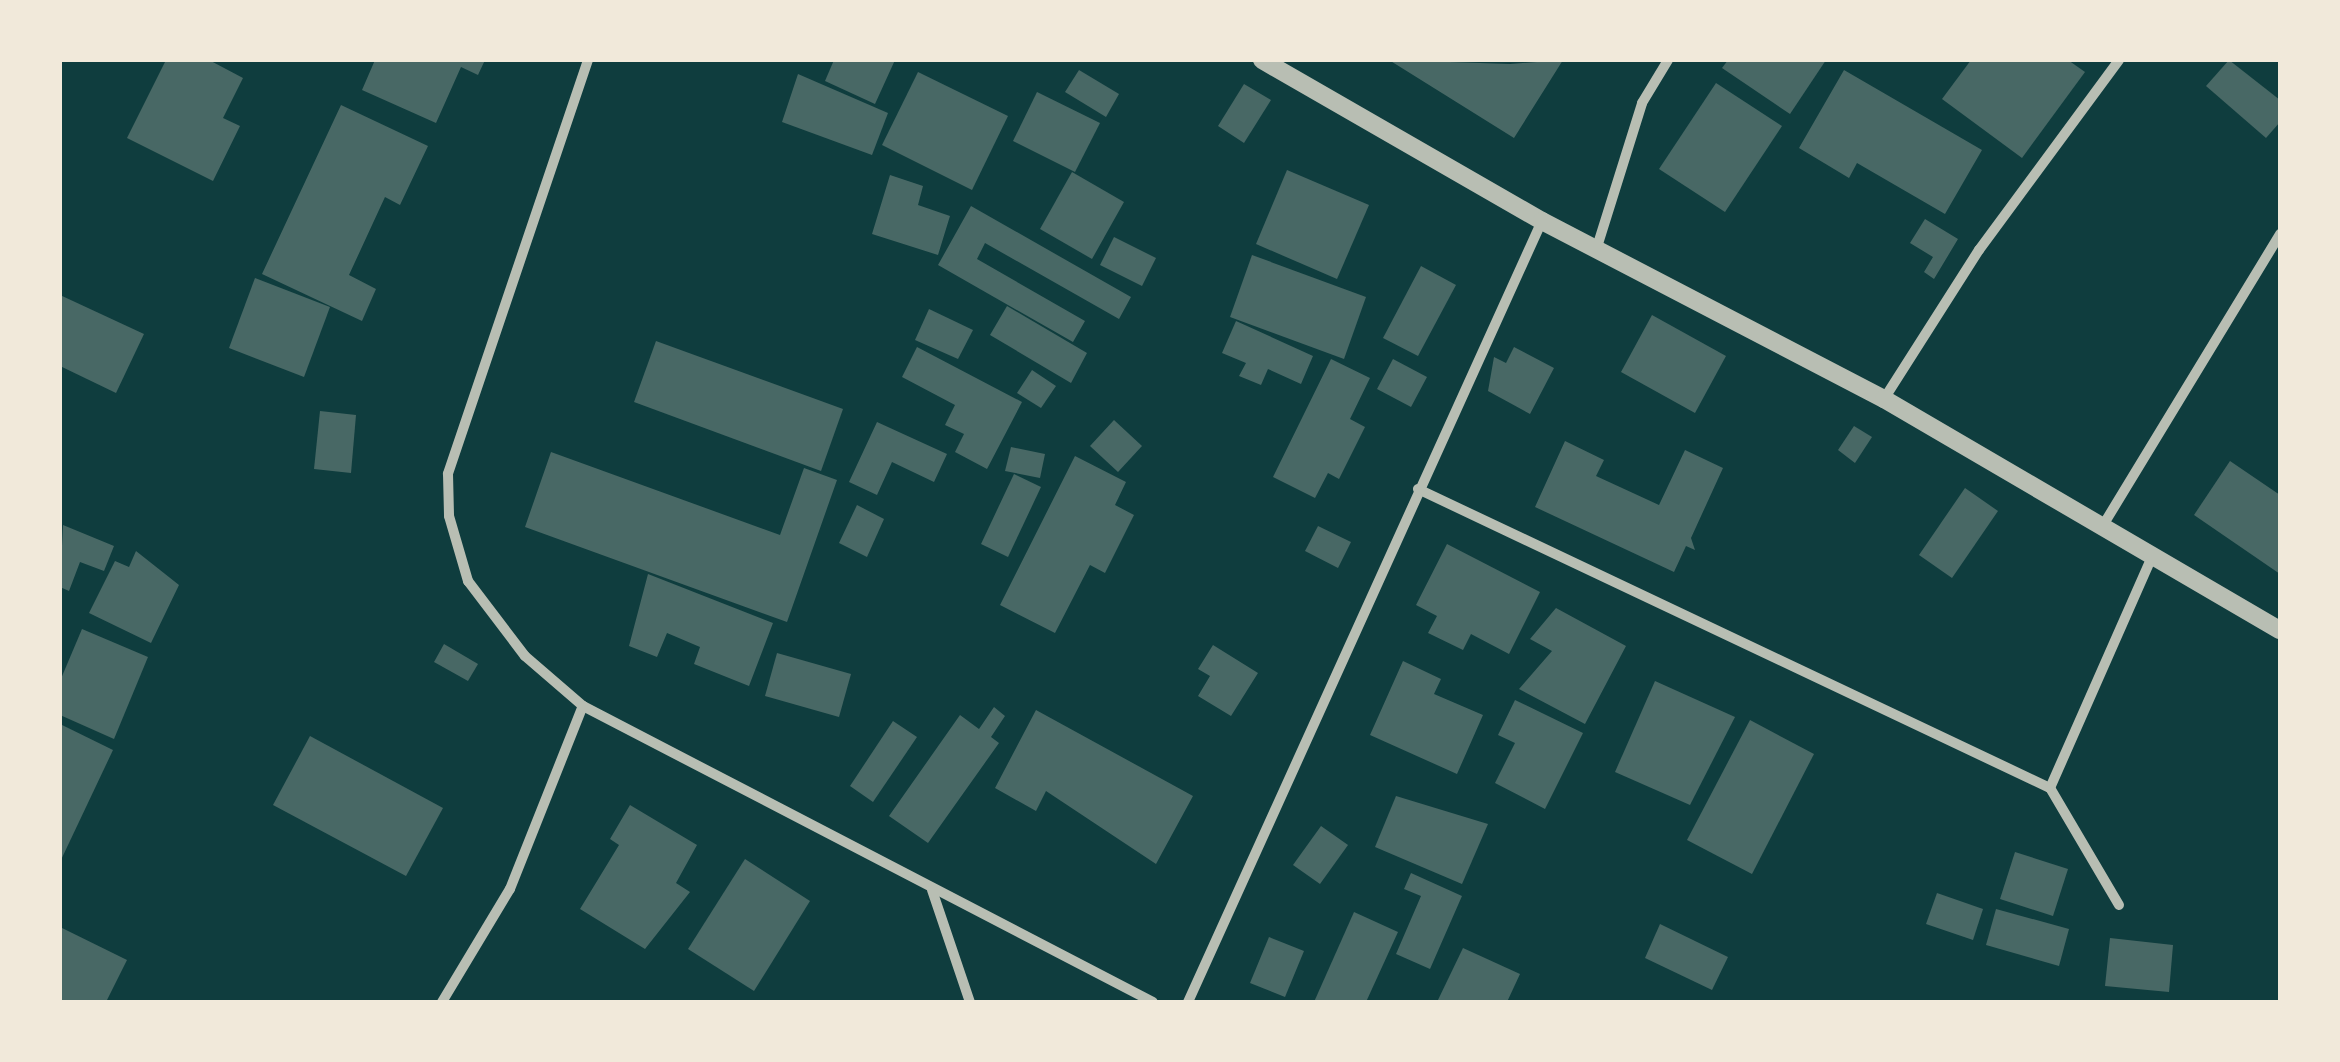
<!DOCTYPE html>
<html>
<head>
<meta charset="utf-8">
<style>
  body { margin:0 }
  #map { position:relative; width:2340px; height:1062px; overflow:hidden; background:#0f3d3e; font-family:Quicksand,sans-serif }
  div>[style] { position:absolute }
  .building>* { inset:0; background:#486865 }
  .minor>* { height:10px; margin:-5px; padding:0 5px; transform-origin:5px; border-radius:5px; background:#b8beb3 }
  .tertiary>* { height:18px; margin:-9px; padding:0 9px; transform-origin:9px; border-radius:9px; background:#b8beb3 }
  span { translate:-50% -50%; white-space:nowrap; text-align:center; line-height:1.15; -webkit-text-stroke:9px #f1e9da; paint-order:stroke }
  .frame { position:absolute; inset:0; border:62px solid #f1e9da; pointer-events:none }
</style>
</head>
<body>
<div id="map">
  <div class="building">
    <div style="clip-path:polygon(166px 60px,209px 60px,243px 78px,223px 118px,240px 126px,213px 181px,127px 138px)"></div>
    <div style="clip-path:polygon(375px 60px,485px 60px,478px 75px,461px 67px,436px 123px,362px 90px)"></div>
    <div style="clip-path:polygon(834px 60px,895px 60px,875px 104px,825px 81px)"></div>
    <div style="clip-path:polygon(1389px 60px,1510px 64px,1563px 60px,1514px 138px)"></div>
    <div style="clip-path:polygon(1728px 60px,1826px 60px,1790px 114px,1722px 68px)"></div>
    <div style="clip-path:polygon(1971px 60px,2068px 60px,2085px 72px,2022px 158px,1942px 99px)"></div>
    <div style="clip-path:polygon(2229px 60px,2280px 100px,2280px 122px,2266px 138px,2206px 86px)"></div>
    <div style="clip-path:polygon(1079px 70px,1119px 94px,1106px 117px,1065px 92px)"></div>
    <div style="clip-path:polygon(1844px 70px,1982px 150px,1945px 214px,1857px 163px,1849px 178px,1799px 148px)"></div>
    <div style="clip-path:polygon(918px 72px,1008px 116px,972px 190px,882px 145px)"></div>
    <div style="clip-path:polygon(798px 74px,888px 113px,872px 155px,782px 122px)"></div>
    <div style="clip-path:polygon(1716px 83px,1782px 126px,1725px 212px,1659px 169px)"></div>
    <div style="clip-path:polygon(1244px 84px,1271px 100px,1244px 143px,1218px 126px)"></div>
    <div style="clip-path:polygon(1037px 92px,1100px 123px,1075px 172px,1013px 141px)"></div>
    <div style="clip-path:polygon(341px 105px,428px 146px,400px 205px,385px 197px,349px 275px,376px 289px,362px 321px,262px 274px)"></div>
    <div style="clip-path:polygon(1287px 170px,1369px 205px,1337px 279px,1256px 244px)"></div>
    <div style="clip-path:polygon(1072px 172px,1124px 202px,1092px 259px,1040px 229px)"></div>
    <div style="clip-path:polygon(890px 175px,923px 186px,918px 205px,950px 216px,938px 255px,872px 234px)"></div>
    <div style="clip-path:polygon(971px 206px,1131px 297px,1119px 319px,985px 243px,977px 259px,1085px 321px,1073px 342px,938px 265px)"></div>
    <div style="clip-path:polygon(1925px 219px,1958px 239px,1934px 279px,1924px 272px,1933px 257px,1910px 243px)"></div>
    <div style="clip-path:polygon(1114px 237px,1156px 258px,1142px 286px,1100px 265px)"></div>
    <div style="clip-path:polygon(1252px 255px,1366px 297px,1344px 359px,1230px 317px)"></div>
    <div style="clip-path:polygon(1421px 266px,1456px 285px,1418px 356px,1383px 338px)"></div>
    <div style="clip-path:polygon(255px 278px,330px 307px,304px 377px,229px 348px)"></div>
    <div style="clip-path:polygon(60px 295px,144px 334px,116px 393px,60px 366px)"></div>
    <div style="clip-path:polygon(1007px 306px,1087px 353px,1071px 383px,990px 335px)"></div>
    <div style="clip-path:polygon(929px 309px,973px 330px,958px 359px,915px 340px)"></div>
    <div style="clip-path:polygon(1652px 315px,1726px 356px,1695px 413px,1621px 372px)"></div>
    <div style="clip-path:polygon(1236px 321px,1313px 356px,1301px 384px,1268px 369px,1261px 385px,1239px 376px,1246px 363px,1222px 353px)"></div>
    <div style="clip-path:polygon(656px 341px,843px 409px,821px 471px,634px 402px)"></div>
    <div style="clip-path:polygon(917px 347px,1022px 402px,987px 469px,955px 452px,964px 434px,945px 425px,955px 405px,902px 377px)"></div>
    <div style="clip-path:polygon(1514px 347px,1554px 368px,1530px 414px,1488px 391px,1494px 357px,1506px 363px)"></div>
    <div style="clip-path:polygon(1331px 359px,1370px 378px,1350px 419px,1365px 427px,1339px 479px,1328px 473px,1315px 498px,1273px 477px)"></div>
    <div style="clip-path:polygon(1393px 359px,1427px 377px,1411px 407px,1377px 389px)"></div>
    <div style="clip-path:polygon(1032px 370px,1056px 386px,1041px 408px,1017px 393px)"></div>
    <div style="clip-path:polygon(320px 411px,356px 415px,351px 473px,314px 469px)"></div>
    <div style="clip-path:polygon(1114px 420px,1142px 446px,1118px 472px,1090px 446px)"></div>
    <div style="clip-path:polygon(877px 422px,947px 454px,934px 482px,892px 462px,877px 495px,849px 482px)"></div>
    <div style="clip-path:polygon(1854px 426px,1872px 437px,1855px 463px,1838px 450px)"></div>
    <div style="clip-path:polygon(1565px 441px,1604px 460px,1596px 476px,1659px 505px,1685px 450px,1723px 468px,1691px 538px,1695px 550px,1686px 546px,1674px 572px,1535px 507px)"></div>
    <div style="clip-path:polygon(1011px 447px,1045px 454px,1040px 478px,1005px 471px)"></div>
    <div style="clip-path:polygon(551px 452px,780px 535px,804px 468px,837px 480px,787px 622px,525px 527px)"></div>
    <div style="clip-path:polygon(1075px 456px,1126px 482px,1115px 505px,1134px 515px,1105px 573px,1090px 565px,1055px 633px,1000px 605px)"></div>
    <div style="clip-path:polygon(2230px 461px,2280px 495px,2280px 574px,2194px 515px)"></div>
    <div style="clip-path:polygon(1014px 474px,1041px 487px,1008px 557px,981px 544px)"></div>
    <div style="clip-path:polygon(1965px 488px,1998px 511px,1952px 578px,1919px 555px)"></div>
    <div style="clip-path:polygon(857px 505px,884px 519px,867px 557px,839px 543px)"></div>
    <div style="clip-path:polygon(63px 525px,114px 546px,104px 571px,80px 562px,69px 591px,60px 587px)"></div>
    <div style="clip-path:polygon(1318px 526px,1351px 542px,1338px 568px,1305px 551px)"></div>
    <div style="clip-path:polygon(1447px 544px,1540px 592px,1509px 654px,1471px 634px,1463px 650px,1428px 633px,1437px 616px,1416px 605px)"></div>
    <div style="clip-path:polygon(136px 551px,179px 585px,151px 643px,89px 613px,115px 561px,129px 567px)"></div>
    <div style="clip-path:polygon(648px 574px,773px 623px,749px 686px,694px 664px,700px 647px,667px 633px,657px 657px,629px 646px)"></div>
    <div style="clip-path:polygon(1556px 608px,1626px 646px,1585px 724px,1519px 689px,1552px 651px,1530px 639px)"></div>
    <div style="clip-path:polygon(82px 629px,148px 657px,114px 739px,60px 715px,60px 681px)"></div>
    <div style="clip-path:polygon(444px 644px,478px 664px,468px 681px,434px 662px)"></div>
    <div style="clip-path:polygon(1213px 645px,1258px 673px,1231px 716px,1198px 696px,1210px 676px,1198px 669px)"></div>
    <div style="clip-path:polygon(777px 653px,851px 674px,839px 717px,765px 696px)"></div>
    <div style="clip-path:polygon(1403px 661px,1441px 679px,1434px 694px,1483px 715px,1457px 774px,1370px 735px)"></div>
    <div style="clip-path:polygon(1655px 681px,1735px 717px,1690px 805px,1615px 772px)"></div>
    <div style="clip-path:polygon(1515px 700px,1583px 733px,1545px 809px,1495px 783px,1515px 743px,1498px 735px)"></div>
    <div style="clip-path:polygon(994px 707px,1005px 716px,991px 737px,999px 743px,928px 843px,889px 816px,960px 715px,979px 729px)"></div>
    <div style="clip-path:polygon(1036px 710px,1193px 796px,1156px 864px,1046px 791px,1036px 811px,995px 788px)"></div>
    <div style="clip-path:polygon(1750px 720px,1814px 754px,1752px 874px,1687px 840px)"></div>
    <div style="clip-path:polygon(893px 721px,917px 737px,873px 802px,850px 786px)"></div>
    <div style="clip-path:polygon(60px 724px,113px 750px,60px 862px)"></div>
    <div style="clip-path:polygon(310px 736px,443px 808px,406px 876px,273px 805px)"></div>
    <div style="clip-path:polygon(1396px 796px,1488px 824px,1462px 884px,1375px 847px)"></div>
    <div style="clip-path:polygon(630px 805px,697px 845px,676px 883px,690px 892px,645px 949px,580px 909px,619px 845px,610px 839px)"></div>
    <div style="clip-path:polygon(1321px 826px,1348px 845px,1320px 884px,1293px 865px)"></div>
    <div style="clip-path:polygon(2015px 852px,2068px 869px,2053px 916px,2000px 899px)"></div>
    <div style="clip-path:polygon(745px 859px,810px 901px,754px 991px,688px 949px)"></div>
    <div style="clip-path:polygon(1411px 873px,1462px 896px,1430px 969px,1396px 954px,1421px 896px,1404px 889px)"></div>
    <div style="clip-path:polygon(1937px 893px,1983px 909px,1973px 940px,1926px 924px)"></div>
    <div style="clip-path:polygon(1996px 909px,2069px 929px,2059px 966px,1986px 945px)"></div>
    <div style="clip-path:polygon(1354px 912px,1398px 932px,1366px 1002px,1314px 1002px)"></div>
    <div style="clip-path:polygon(1660px 924px,1728px 957px,1712px 990px,1645px 958px)"></div>
    <div style="clip-path:polygon(60px 927px,127px 960px,106px 1002px,60px 1002px)"></div>
    <div style="clip-path:polygon(1269px 937px,1304px 951px,1285px 997px,1250px 983px)"></div>
    <div style="clip-path:polygon(2110px 938px,2173px 945px,2169px 992px,2105px 986px)"></div>
    <div style="clip-path:polygon(1463px 948px,1520px 974px,1507px 1002px,1437px 1002px)"></div>
  </div>
  <div class="minor">
    <div style="left:588px;top:60px;width:437px;rotate:108.7deg"></div>
    <div style="left:448px;top:474px;width:42px;rotate:88.6deg"></div>
    <div style="left:449px;top:516px;width:68px;rotate:73.7deg"></div>
    <div style="left:468px;top:581px;width:94px;rotate:52.8deg"></div>
    <div style="left:525px;top:656px;width:77px;rotate:40.8deg"></div>
    <div style="left:583px;top:706px;width:642px;rotate:27.44deg"></div>
    <div style="left:1597px;top:247px;width:151px;rotate:-72.6deg"></div>
    <div style="left:1642px;top:103px;width:50px;rotate:-58.8deg"></div>
    <div style="left:1884px;top:399px;width:177px;rotate:-57.5deg"></div>
    <div style="left:1979px;top:250px;width:236px;rotate:-53.6deg"></div>
    <div style="left:1418px;top:489px;width:699px;rotate:25.32deg"></div>
    <div style="left:2102px;top:527px;width:343px;rotate:-58.7deg"></div>
    <div style="left:932px;top:890px;width:118px;rotate:71.3deg"></div>
    <div style="left:2119px;top:905px;width:136px;rotate:-120.5deg"></div>
    <div style="left:2050px;top:788px;width:253px;rotate:-66.2deg"></div>
    <div style="left:442px;top:1002px;width:132px;rotate:-59deg"></div>
    <div style="left:510px;top:889px;width:197px;rotate:-68.3deg"></div>
    <div style="left:1188px;top:1002px;width:857px;rotate:-65.62deg"></div>
  </div>
  <div class="tertiary">
    <div style="left:1262px;top:60px;width:323px;rotate:29.9deg"></div>
    <div style="left:1542px;top:221px;width:386px;rotate:27.5deg"></div>
    <div style="left:1884px;top:399px;width:458px;rotate:30.3deg"></div>
  </div>
  <div class="frame"></div>
</div>
</body>
</html>
